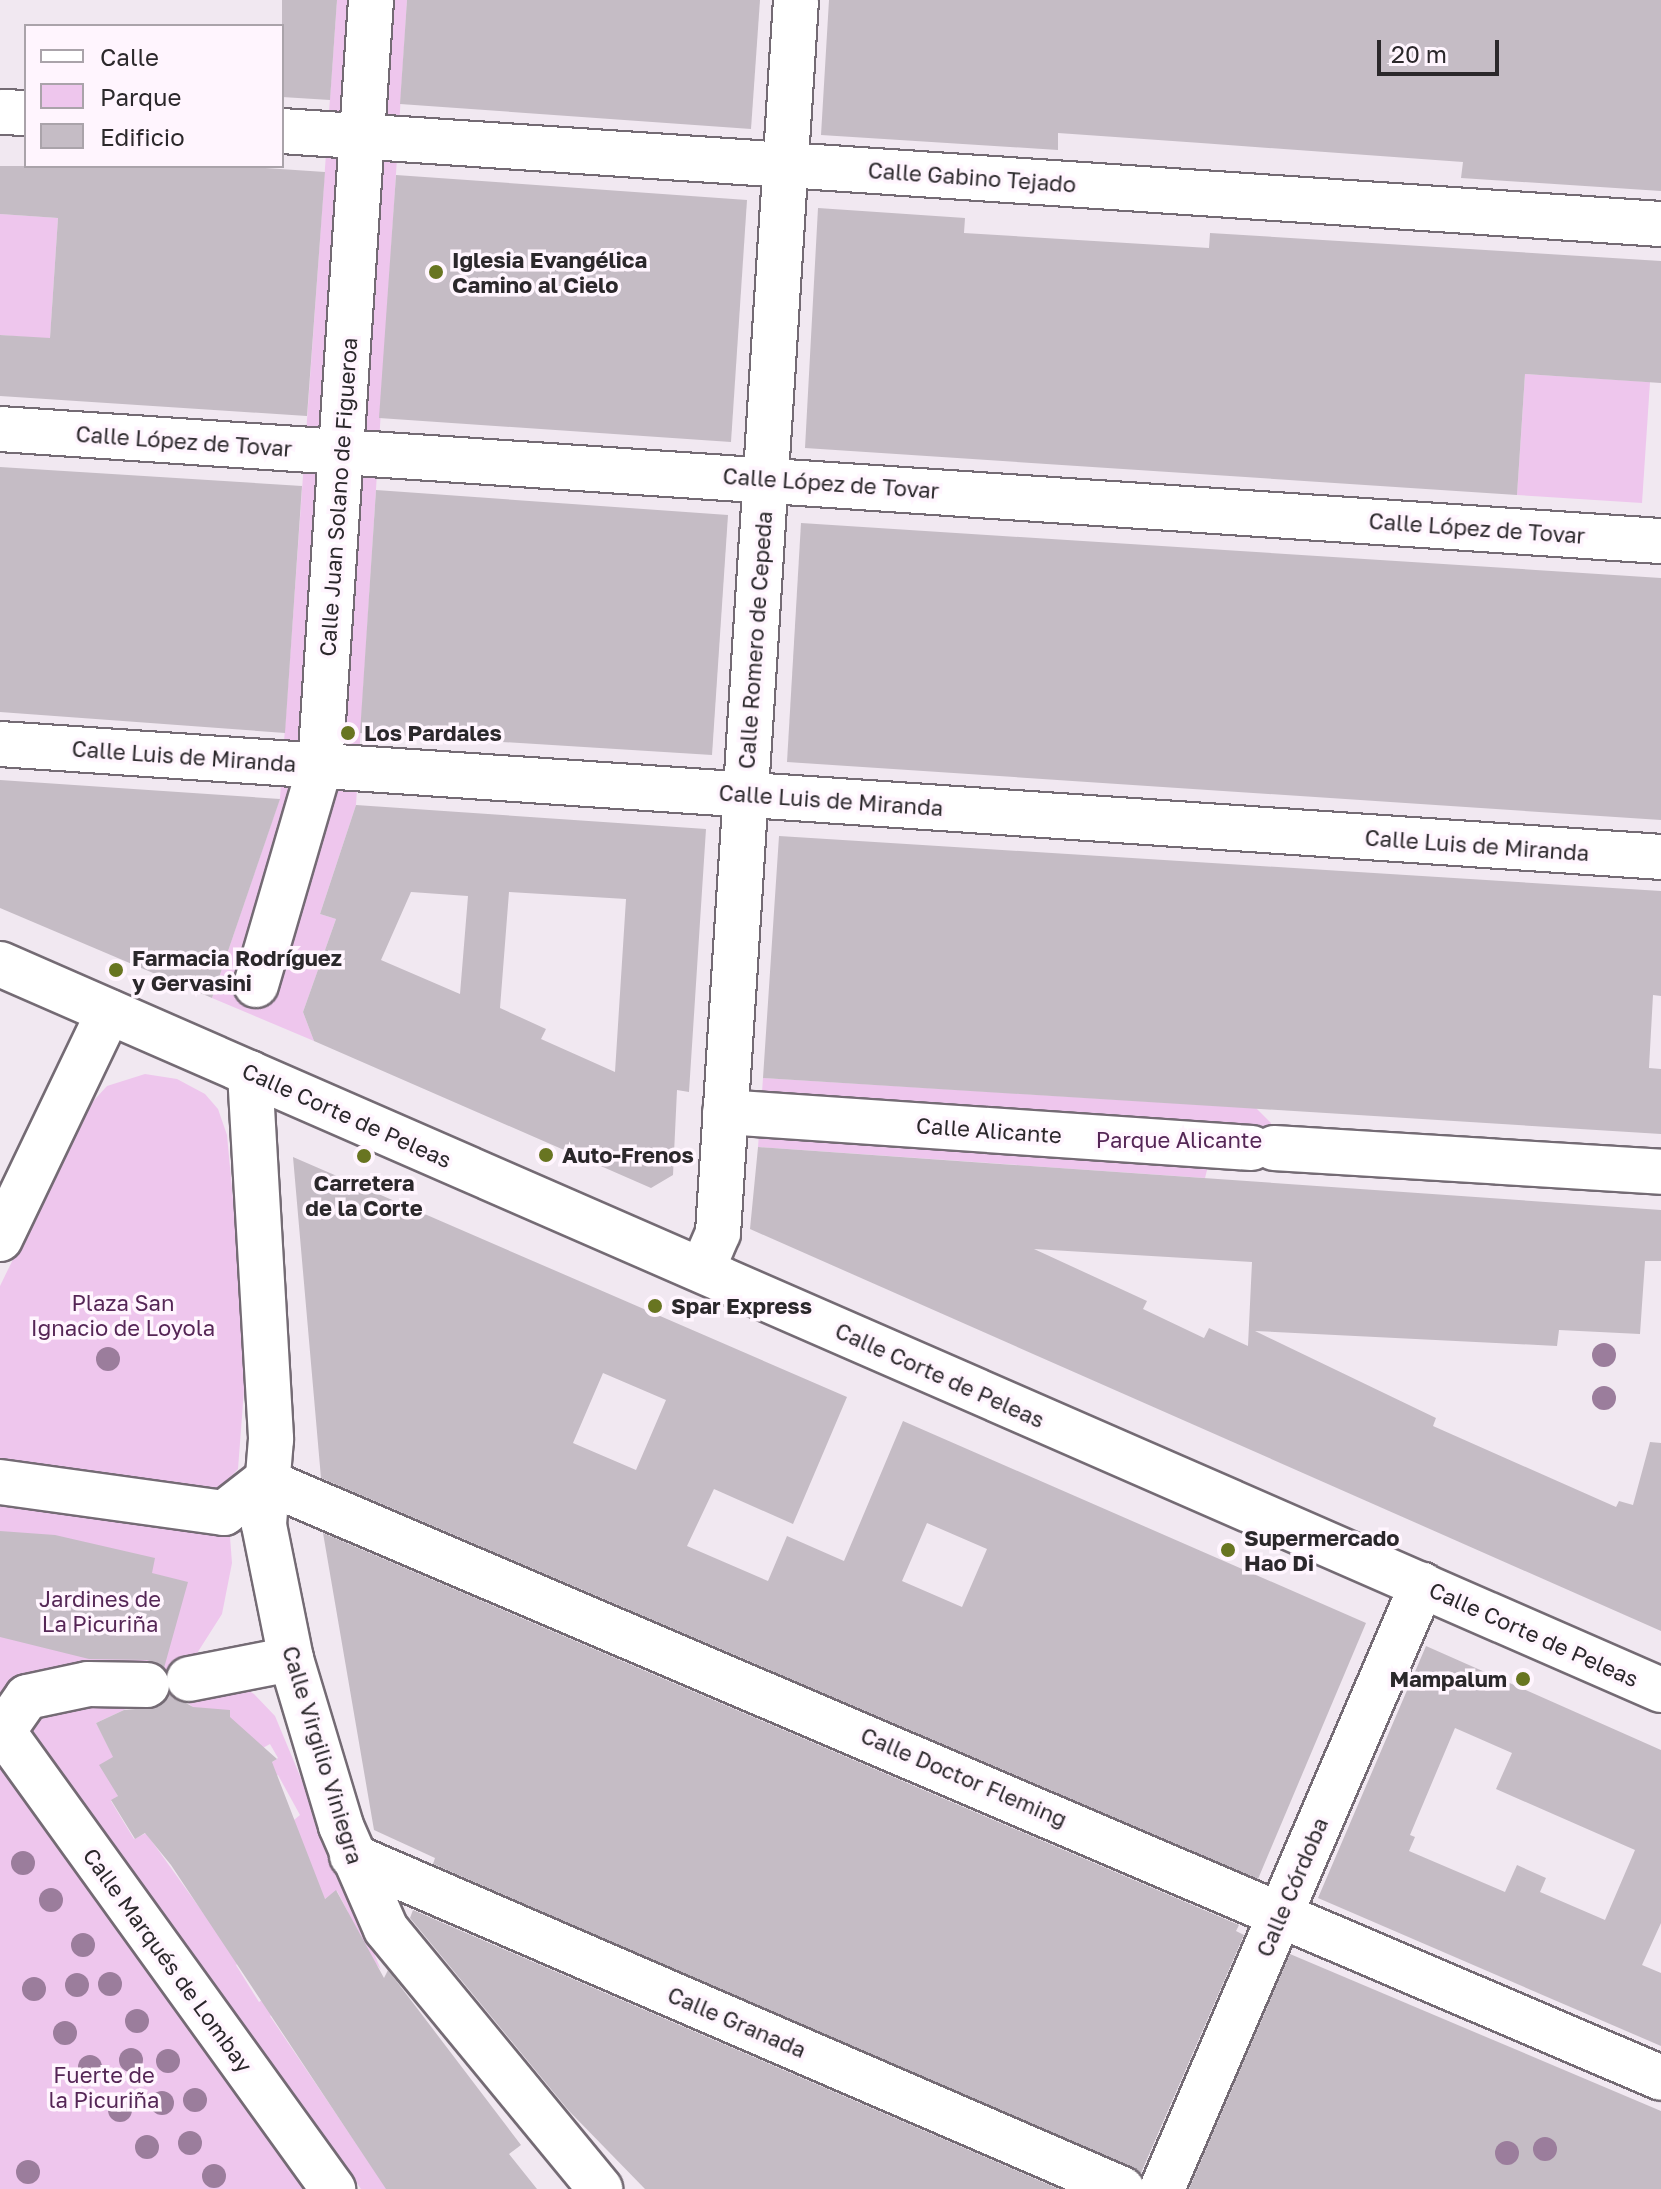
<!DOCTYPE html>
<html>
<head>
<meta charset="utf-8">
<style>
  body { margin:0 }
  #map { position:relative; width:1661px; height:2189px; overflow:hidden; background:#f1e8f1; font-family:"Golos Text",sans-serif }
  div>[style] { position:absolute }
  .green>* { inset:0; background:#eec6ed }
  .building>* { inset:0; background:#c5bcc5 }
  .roads { filter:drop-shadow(2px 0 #746b74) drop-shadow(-2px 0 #746b74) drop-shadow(0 2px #746b74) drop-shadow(0 -2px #746b74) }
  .minor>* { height:44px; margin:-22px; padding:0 22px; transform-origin:22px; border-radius:22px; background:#fff }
  .trees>* { width:24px; height:24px; margin:-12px; border-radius:50%; background:#9b7d9c }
  .dots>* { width:22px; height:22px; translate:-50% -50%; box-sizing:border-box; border:4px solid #fff5fe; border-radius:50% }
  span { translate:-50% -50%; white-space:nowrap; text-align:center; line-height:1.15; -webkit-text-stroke:7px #fff5fe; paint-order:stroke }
  .street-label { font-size:22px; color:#2b282b }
  .poi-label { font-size:22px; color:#2b282b; font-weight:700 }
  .left { translate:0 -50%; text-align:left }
  .right { translate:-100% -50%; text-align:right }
  .park-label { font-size:22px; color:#552656 }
  .legend { position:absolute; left:24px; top:24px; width:260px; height:144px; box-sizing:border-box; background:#fff5fe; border:2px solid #aaa3aa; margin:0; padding:10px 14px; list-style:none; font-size:24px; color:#2b282b }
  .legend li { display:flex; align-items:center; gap:16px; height:40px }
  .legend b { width:40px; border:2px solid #aaa3aa }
  .scale { position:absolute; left:1377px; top:40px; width:122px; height:36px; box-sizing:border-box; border:4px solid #2b282b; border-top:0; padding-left:10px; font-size:24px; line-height:28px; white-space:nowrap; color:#2b282b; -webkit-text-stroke:6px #fff5fe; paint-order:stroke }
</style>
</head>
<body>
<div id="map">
  <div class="green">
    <div style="clip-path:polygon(337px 0,407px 0,356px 805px,320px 914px,336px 919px,303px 1012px,314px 1041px,212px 998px,280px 798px)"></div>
    <div style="clip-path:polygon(0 214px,58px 218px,50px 339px,0 335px)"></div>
    <div style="clip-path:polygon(1525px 374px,1650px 382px,1642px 503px,1517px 495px)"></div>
    <div style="clip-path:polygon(145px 1074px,177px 1079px,205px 1094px,218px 1109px,227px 1135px,247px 1350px,238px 1469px,218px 1491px,0 1462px,0 1286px,86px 1109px,107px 1086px)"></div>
    <div style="clip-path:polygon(763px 1078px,1256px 1108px,1271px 1123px,1270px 1139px,1208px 1166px,1205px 1178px,758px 1147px)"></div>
    <div style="clip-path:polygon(0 1496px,224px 1531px,230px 1537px,232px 1563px,222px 1614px,194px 1658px,254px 1694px,275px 1716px,381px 1970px,339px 1919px,348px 1912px,337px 1891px,323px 1900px,294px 1820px,300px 1815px,278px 1775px,244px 1795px,239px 1786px,278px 1758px,270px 1744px,261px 1749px,213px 1726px,186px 1701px,180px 1706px,139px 1703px,96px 1723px,114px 1757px,118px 1796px,111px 1801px,134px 1839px,146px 1833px,204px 1914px,249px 1956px,236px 1965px,259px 2002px,273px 1993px,283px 2007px,270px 2016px,387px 2189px,361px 2189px,27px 1730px,0 1702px)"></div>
    <div style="clip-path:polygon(0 1765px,306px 2189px,0 2189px)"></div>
  </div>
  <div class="building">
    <div style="clip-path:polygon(282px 0,337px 0,330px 100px,282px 97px)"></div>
    <div style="clip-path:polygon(407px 0,760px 0,751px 129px,400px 104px)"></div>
    <div style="clip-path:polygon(829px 0,1661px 0,1661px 191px,1461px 178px,1463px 162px,1201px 143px,1058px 133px,1058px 150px,821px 135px)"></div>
    <div style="clip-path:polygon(0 166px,234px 166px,325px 172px,307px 416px,0 396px,0 335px,50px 338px,58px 218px,0 214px)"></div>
    <div style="clip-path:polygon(396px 175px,747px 200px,731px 442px,379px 418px)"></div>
    <div style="clip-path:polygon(818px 208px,965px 218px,964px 233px,1209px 248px,1210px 233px,1661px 261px,1661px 383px,1525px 374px,1517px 495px,805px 448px)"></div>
    <div style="clip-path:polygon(0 467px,302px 486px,285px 733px,0 712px)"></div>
    <div style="clip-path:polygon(376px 490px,728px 515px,712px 755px,360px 733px)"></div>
    <div style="clip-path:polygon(801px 523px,1661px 578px,1661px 820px,787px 762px)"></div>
    <div style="clip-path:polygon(0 780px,280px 799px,212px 998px,0 908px)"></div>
    <div style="clip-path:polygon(evenodd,356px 805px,706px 829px,689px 1092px,677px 1090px,673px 1175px,651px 1188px,314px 1041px,303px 1012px,336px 919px,320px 914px,356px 805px,411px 892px,468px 896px,460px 994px,381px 960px,411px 892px,356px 805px,509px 892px,626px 899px,615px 1072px,541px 1039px,546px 1029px,500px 1008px,509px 892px)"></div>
    <div style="clip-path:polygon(779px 836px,1661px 891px,1661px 996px,1653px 995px,1649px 1068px,1661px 1069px,1661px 1134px,763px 1078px)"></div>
    <div style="clip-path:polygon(evenodd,758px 1147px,1661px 1210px,1661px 1261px,1645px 1261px,1640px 1334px,1559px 1330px,1557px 1346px,1255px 1331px,1436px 1418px,1433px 1426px,1616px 1507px,1619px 1501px,1633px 1505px,1650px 1442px,1661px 1443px,1661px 1631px,750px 1229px,758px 1147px,1034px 1249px,1252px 1262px,1248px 1346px,1209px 1328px,1204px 1338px,1143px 1309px,1147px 1301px,1034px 1249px)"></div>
    <div style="clip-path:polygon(evenodd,293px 1157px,847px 1397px,793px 1524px,714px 1489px,687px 1546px,768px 1581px,787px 1536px,844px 1561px,903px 1421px,1366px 1623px,1258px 1879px,321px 1478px,293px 1157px,603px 1373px,666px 1400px,636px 1470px,573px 1443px,603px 1373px,293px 1157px,927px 1523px,987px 1549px,962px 1607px,902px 1581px,927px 1523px)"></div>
    <div style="clip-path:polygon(0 1531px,55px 1535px,155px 1558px,152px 1573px,188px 1582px,164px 1668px,147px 1660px,89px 1659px,0 1637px)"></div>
    <div style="clip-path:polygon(323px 1533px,1239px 1925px,1236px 1931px,1244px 1935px,1141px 2173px,433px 1864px,435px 1858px,374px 1830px)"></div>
    <div style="clip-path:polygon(evenodd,1426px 1646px,1661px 1750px,1661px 1923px,1642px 1965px,1661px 1973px,1661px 2046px,1318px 1898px,1426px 1646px,1455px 1728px,1512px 1753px,1496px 1789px,1635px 1850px,1605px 1920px,1540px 1892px,1546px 1878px,1517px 1865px,1505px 1892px,1409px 1851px,1415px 1837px,1410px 1835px,1455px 1728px)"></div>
    <div style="clip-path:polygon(170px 1694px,193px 1707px,230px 1710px,230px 1717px,277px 1759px,272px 1762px,325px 1899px,336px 1890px,384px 1978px,388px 1970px,521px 2145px,509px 2154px,537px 2189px,386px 2189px,171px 1865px,145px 1833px,135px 1839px,111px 1800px,118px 1796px,99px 1765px,113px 1757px,96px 1723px,124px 1710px,158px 1707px)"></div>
    <div style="clip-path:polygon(413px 1910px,1059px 2189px,645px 2189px,569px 2111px,410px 1918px)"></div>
    <div style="clip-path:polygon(1290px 1954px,1661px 2111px,1661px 2189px,1189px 2189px)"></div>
  </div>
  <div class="roads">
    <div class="minor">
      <div style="left:0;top:112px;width:26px;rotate:2deg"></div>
      <div style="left:282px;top:131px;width:1382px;rotate:3.86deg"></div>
      <div style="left:0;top:429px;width:1665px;rotate:3.86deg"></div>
      <div style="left:0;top:744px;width:1665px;rotate:3.89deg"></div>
      <div style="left:0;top:964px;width:1813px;rotate:23.61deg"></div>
      <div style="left:256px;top:985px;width:228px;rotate:-73.7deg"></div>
      <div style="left:320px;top:766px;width:768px;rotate:-86.19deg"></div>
      <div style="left:250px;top:1073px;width:367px;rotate:86.7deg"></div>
      <div style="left:271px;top:1439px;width:86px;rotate:94.7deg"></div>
      <div style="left:264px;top:1525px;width:137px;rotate:78.6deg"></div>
      <div style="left:291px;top:1659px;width:174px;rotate:73.3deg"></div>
      <div style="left:341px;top:1826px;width:112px;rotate:66.4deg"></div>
      <div style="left:386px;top:1929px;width:337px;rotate:50.5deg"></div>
      <div style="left:725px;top:1112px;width:528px;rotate:3.91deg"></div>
      <div style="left:1274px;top:1148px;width:388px;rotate:3.5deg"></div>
      <div style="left:0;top:1239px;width:252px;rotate:-64.4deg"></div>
      <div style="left:702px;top:1270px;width:40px;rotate:-66.6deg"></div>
      <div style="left:718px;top:1233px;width:1235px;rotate:-86.38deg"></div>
      <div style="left:265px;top:1481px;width:1518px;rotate:23.15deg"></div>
      <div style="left:0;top:1482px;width:226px;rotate:7.9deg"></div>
      <div style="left:224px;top:1513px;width:52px;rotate:-38deg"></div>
      <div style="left:189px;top:1679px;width:104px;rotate:-11.1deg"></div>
      <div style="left:0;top:1727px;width:570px;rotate:54.22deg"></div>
      <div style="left:4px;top:1730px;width:40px;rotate:-55.1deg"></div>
      <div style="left:27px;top:1697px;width:62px;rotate:-12deg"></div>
      <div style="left:88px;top:1684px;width:59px;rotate:1deg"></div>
      <div style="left:352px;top:1856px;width:839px;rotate:23.39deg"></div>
      <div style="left:1162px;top:2189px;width:658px;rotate:-66.71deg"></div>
    </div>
  </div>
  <div class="trees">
    <div style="left:1604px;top:1355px"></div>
    <div style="left:108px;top:1359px"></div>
    <div style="left:1604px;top:1398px"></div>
    <div style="left:23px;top:1863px"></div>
    <div style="left:51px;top:1900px"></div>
    <div style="left:83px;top:1945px"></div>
    <div style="left:110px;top:1984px"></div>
    <div style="left:77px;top:1985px"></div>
    <div style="left:34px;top:1989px"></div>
    <div style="left:137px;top:2021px"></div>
    <div style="left:65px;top:2033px"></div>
    <div style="left:131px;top:2060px"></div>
    <div style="left:168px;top:2061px"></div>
    <div style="left:90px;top:2067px"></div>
    <div style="left:195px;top:2100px"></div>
    <div style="left:162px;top:2103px"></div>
    <div style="left:120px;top:2110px"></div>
    <div style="left:190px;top:2143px"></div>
    <div style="left:147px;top:2147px"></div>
    <div style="left:1545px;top:2149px"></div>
    <div style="left:1507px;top:2153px"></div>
    <div style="left:28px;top:2172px"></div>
    <div style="left:214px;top:2176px"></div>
  </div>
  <div class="dots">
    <div style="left:436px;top:272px;background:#687521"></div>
    <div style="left:348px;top:733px;background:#687521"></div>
    <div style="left:116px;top:970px;background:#687521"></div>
    <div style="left:546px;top:1155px;background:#687521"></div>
    <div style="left:364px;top:1156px;background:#687521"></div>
    <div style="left:655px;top:1306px;background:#687521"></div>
    <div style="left:1228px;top:1550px;background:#687521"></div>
    <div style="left:1523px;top:1679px;background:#687521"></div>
  </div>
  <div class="street-label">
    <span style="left:972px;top:177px;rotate:4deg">Calle Gabino Tejado</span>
    <span style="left:184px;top:441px;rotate:4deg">Calle López de Tovar</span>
    <span style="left:831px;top:483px;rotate:4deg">Calle López de Tovar</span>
    <span style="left:338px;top:497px;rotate:-86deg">Calle Juan Solano de Figueroa</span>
    <span style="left:1477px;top:528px;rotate:4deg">Calle López de Tovar</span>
    <span style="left:755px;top:640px;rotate:-86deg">Calle Romero de Cepeda</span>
    <span style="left:184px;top:756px;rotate:4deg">Calle Luis de Miranda</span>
    <span style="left:831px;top:800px;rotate:4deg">Calle Luis de Miranda</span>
    <span style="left:1477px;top:845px;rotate:4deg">Calle Luis de Miranda</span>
    <span style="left:347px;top:1115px;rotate:24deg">Calle Corte de Peleas</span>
    <span style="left:989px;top:1130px;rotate:4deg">Calle Alicante</span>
    <span style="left:940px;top:1375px;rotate:24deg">Calle Corte de Peleas</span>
    <span style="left:1534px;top:1634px;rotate:24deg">Calle Corte de Peleas</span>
    <span style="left:323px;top:1755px;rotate:73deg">Calle Virgilio Viniegra</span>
    <span style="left:964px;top:1777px;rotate:23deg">Calle Doctor Fleming</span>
    <span style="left:1292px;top:1887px;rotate:-67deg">Calle Córdoba</span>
    <span style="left:168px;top:1960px;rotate:54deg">Calle Marqués de Lombay</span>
    <span style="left:737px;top:2022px;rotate:23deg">Calle Granada</span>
  </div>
  <div class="poi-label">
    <span class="left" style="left:452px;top:272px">Iglesia Evangélica<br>Camino al Cielo</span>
    <span class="left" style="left:364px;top:733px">Los Pardales</span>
    <span class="left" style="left:132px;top:970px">Farmacia Rodríguez<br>y Gervasini</span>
    <span class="left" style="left:562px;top:1155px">Auto-Frenos</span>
    <span style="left:364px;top:1195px">Carretera<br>de la Corte</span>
    <span class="left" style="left:671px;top:1306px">Spar Express</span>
    <span class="left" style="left:1244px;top:1550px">Supermercado<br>Hao Di</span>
    <span class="right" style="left:1507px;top:1679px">Mampalum</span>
  </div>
  <div class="park-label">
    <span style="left:1179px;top:1140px">Parque Alicante</span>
    <span style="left:123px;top:1315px">Plaza San<br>Ignacio de Loyola</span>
    <span style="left:100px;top:1611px">Jardines de<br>La Picuriña</span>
    <span style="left:104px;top:2087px">Fuerte de<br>la Picuriña</span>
  </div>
  <ul class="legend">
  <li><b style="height:10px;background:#fff"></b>Calle</li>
  <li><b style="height:22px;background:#eec6ed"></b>Parque</li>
  <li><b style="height:22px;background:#c5bcc5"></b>Edificio</li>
  </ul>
  <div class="scale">20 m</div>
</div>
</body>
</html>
